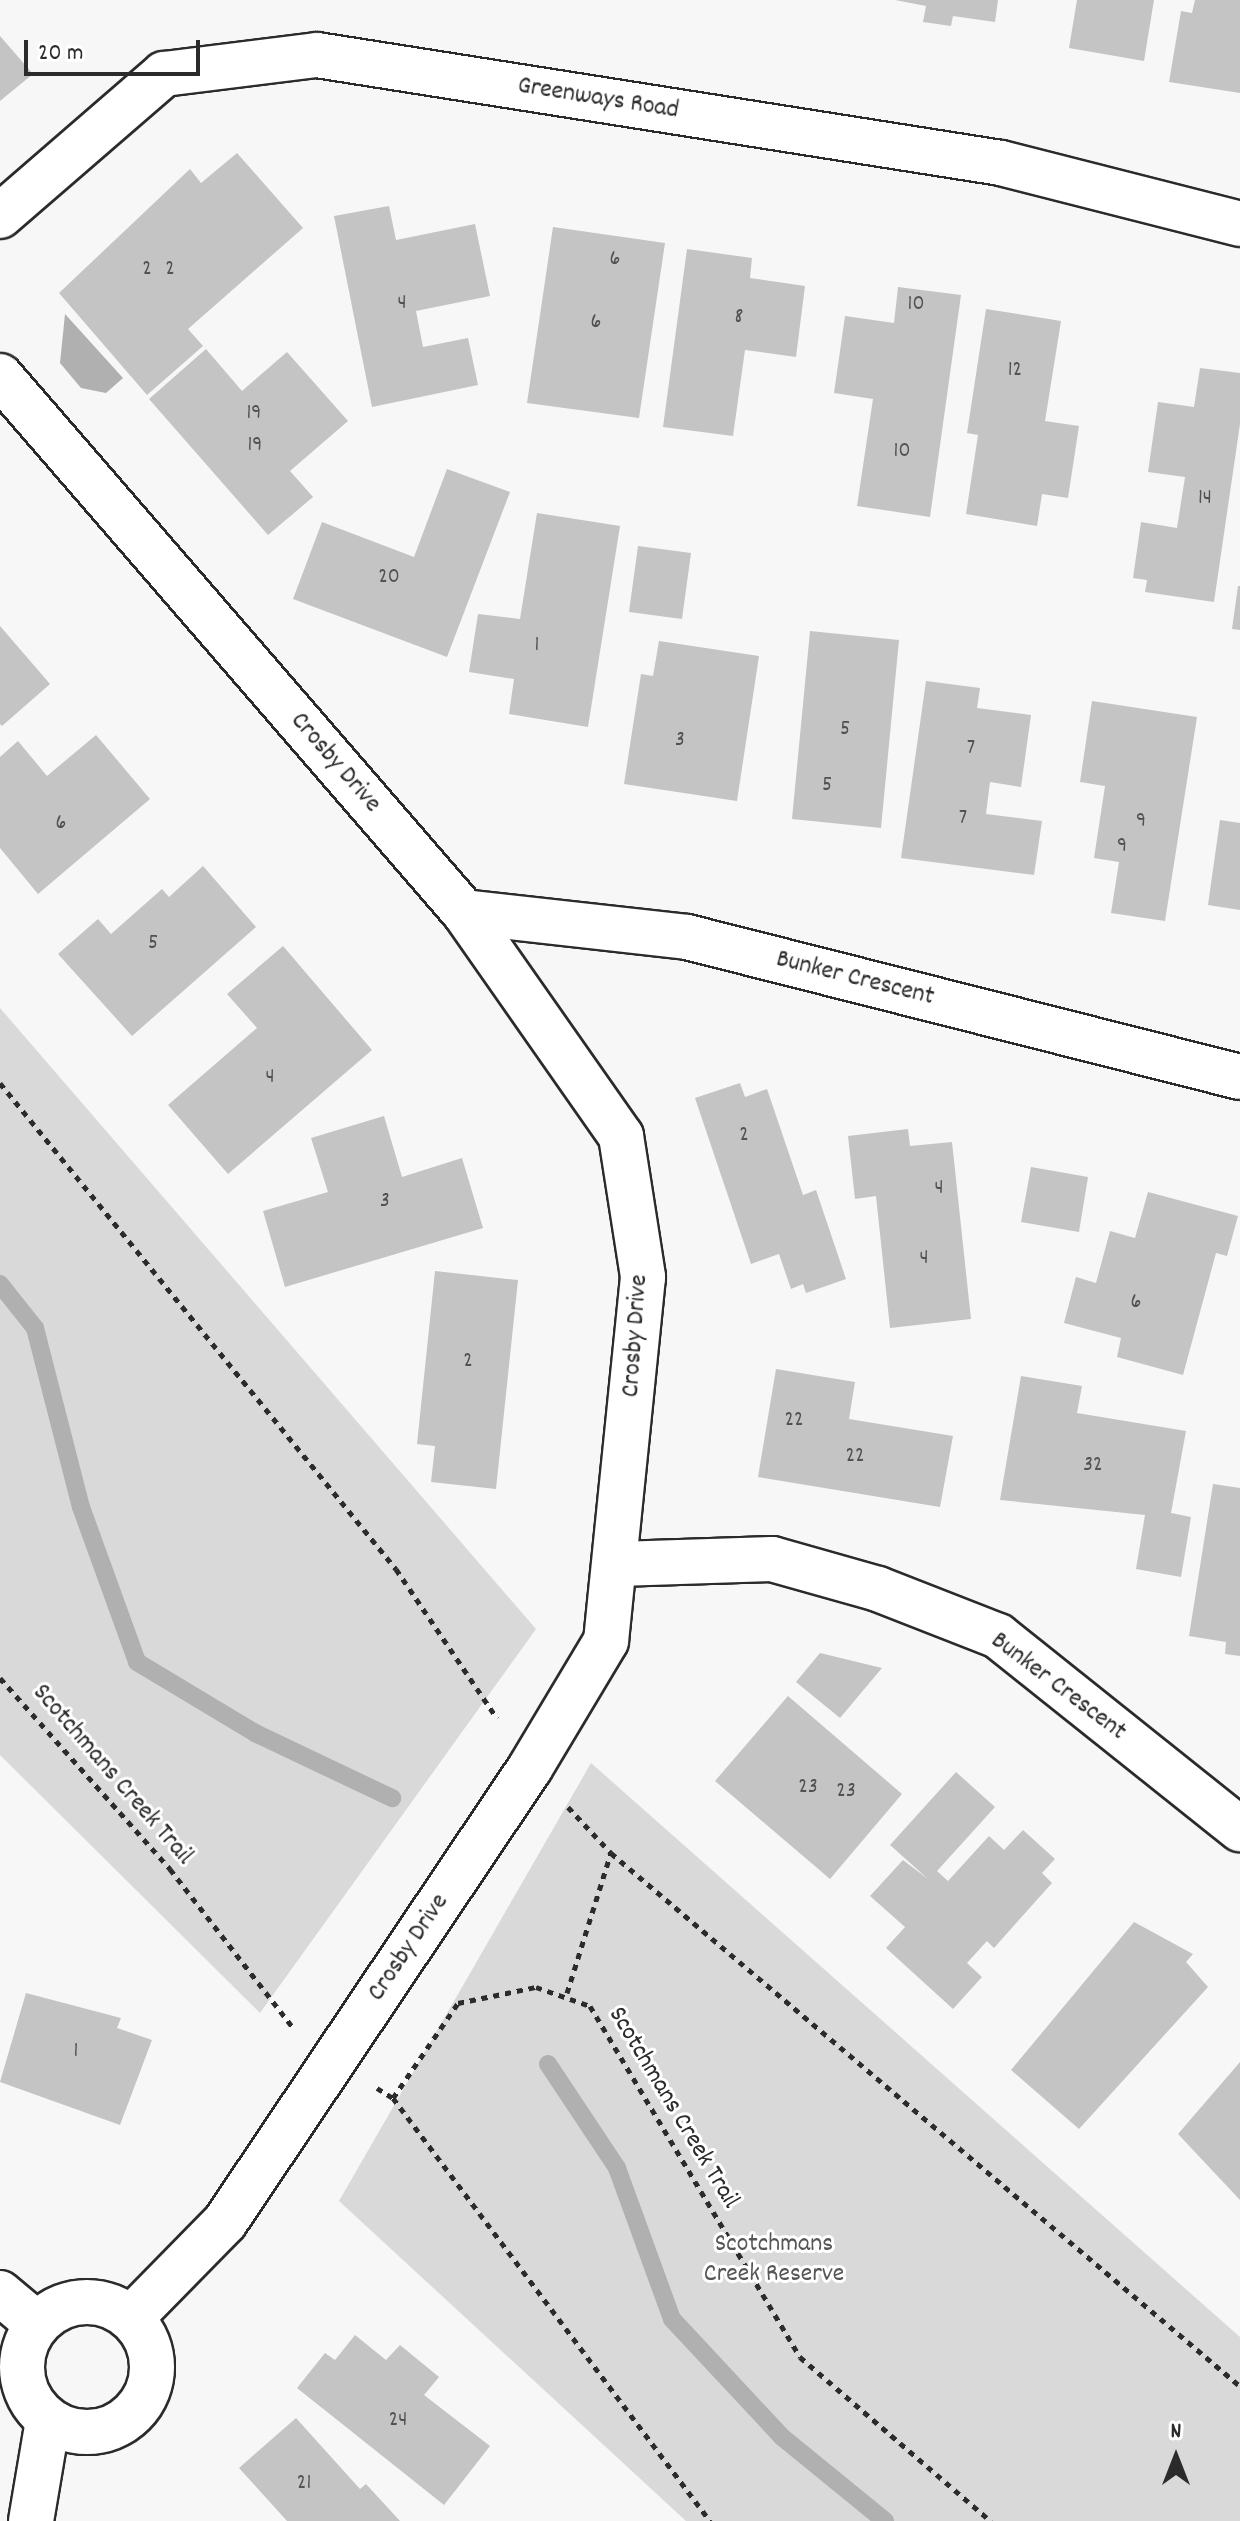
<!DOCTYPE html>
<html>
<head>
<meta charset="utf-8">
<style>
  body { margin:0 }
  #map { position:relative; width:1240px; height:2521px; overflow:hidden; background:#f7f7f7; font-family:Dekko,sans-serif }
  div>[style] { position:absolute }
  .green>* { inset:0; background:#d9d9d9 }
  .water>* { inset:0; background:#b0b0b0 }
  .stream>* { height:18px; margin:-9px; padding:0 9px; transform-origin:9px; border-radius:9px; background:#b0b0b0 }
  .building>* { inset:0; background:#c4c4c4 }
  .path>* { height:5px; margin-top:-2.5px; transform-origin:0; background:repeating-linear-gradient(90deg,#2b2b2b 0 6px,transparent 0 12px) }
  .roads { filter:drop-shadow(2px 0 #2b2b2b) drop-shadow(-2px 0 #2b2b2b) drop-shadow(0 2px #2b2b2b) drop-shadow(0 -2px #2b2b2b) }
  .street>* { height:44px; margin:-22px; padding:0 22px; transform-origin:22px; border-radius:22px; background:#fff }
  .street>.ring { margin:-22px; padding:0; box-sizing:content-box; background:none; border:44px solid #fff; border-radius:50% }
  span { translate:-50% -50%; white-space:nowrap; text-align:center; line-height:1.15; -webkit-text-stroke:6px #fff; paint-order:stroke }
  .number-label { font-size:22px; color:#515151 }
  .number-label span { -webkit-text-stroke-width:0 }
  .street-label { font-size:26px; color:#2b2b2b }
  .park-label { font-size:26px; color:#565656 }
  .north { position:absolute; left:1136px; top:2417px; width:80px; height:80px; -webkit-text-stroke:6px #fff; paint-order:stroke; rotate:0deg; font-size:22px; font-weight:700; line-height:32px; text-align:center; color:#2b2b2b }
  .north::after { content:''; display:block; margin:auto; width:28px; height:36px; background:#2b2b2b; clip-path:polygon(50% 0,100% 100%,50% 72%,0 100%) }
  .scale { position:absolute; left:24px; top:40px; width:176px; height:36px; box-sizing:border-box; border:4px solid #2b2b2b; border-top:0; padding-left:10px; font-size:24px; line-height:28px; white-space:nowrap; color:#2b2b2b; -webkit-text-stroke:6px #fff; paint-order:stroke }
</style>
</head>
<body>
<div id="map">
  <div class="green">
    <div style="clip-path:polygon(0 1008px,536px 1629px,260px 2013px,0 1755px)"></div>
    <div style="clip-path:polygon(591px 1763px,1240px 2337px,1240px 2521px,686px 2521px,339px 2201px)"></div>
  </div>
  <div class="water">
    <div style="clip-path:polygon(65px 314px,123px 378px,106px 393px,81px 388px,60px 363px)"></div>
  </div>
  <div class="stream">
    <div style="left:0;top:1284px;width:56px;rotate:51.5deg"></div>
    <div style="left:35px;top:1328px;width:185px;rotate:75.6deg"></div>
    <div style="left:81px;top:1507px;width:165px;rotate:70.1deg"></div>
    <div style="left:137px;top:1662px;width:138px;rotate:31deg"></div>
    <div style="left:255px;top:1733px;width:152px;rotate:25.4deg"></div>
    <div style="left:548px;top:2064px;width:125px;rotate:56.4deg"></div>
    <div style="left:617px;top:2168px;width:161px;rotate:70deg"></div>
    <div style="left:672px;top:2319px;width:161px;rotate:47deg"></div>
    <div style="left:782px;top:2437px;width:133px;rotate:39.2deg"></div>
  </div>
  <div class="building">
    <div style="clip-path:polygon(895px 0,998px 0,995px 22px,953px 16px,951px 26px,923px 22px,926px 6px)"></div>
    <div style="clip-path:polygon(1077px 0,1154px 0,1144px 61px,1069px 48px)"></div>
    <div style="clip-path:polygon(1195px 0,1240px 0,1240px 93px,1169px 82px,1181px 11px,1192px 13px)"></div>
    <div style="clip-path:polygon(0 36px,33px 74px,0 101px)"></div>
    <div style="clip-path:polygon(237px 153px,303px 228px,188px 329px,203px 346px,147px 395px,59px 293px,190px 169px,201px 183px)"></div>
    <div style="clip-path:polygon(389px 206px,396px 240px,475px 224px,490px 296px,416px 311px,423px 347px,468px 338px,478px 385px,372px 407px,334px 216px)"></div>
    <div style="clip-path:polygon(553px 227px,665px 243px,639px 418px,527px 403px)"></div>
    <div style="clip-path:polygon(687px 249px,752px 258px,750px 278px,805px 286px,796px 357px,745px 350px,733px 436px,663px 427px)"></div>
    <div style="clip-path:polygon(898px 287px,961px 295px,930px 517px,857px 506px,873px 399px,834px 393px,845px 316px,894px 323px)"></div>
    <div style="clip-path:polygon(986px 309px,1061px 321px,1045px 421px,1079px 426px,1068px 498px,1042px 494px,1037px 526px,966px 514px,978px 435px,967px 433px)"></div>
    <div style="clip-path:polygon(206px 349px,242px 391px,287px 352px,348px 421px,290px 471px,313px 497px,268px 535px,149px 399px)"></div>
    <div style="clip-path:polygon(1200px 368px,1240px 373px,1240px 424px,1214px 602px,1145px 592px,1147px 580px,1133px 578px,1141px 522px,1177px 528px,1185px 477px,1148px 472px,1158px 402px,1194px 407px)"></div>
    <div style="clip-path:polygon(447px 469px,510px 492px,447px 657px,293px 599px,322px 522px,414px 557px)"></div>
    <div style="clip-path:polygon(537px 513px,620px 526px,588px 727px,509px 714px,514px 679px,469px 672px,478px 614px,520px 619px)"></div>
    <div style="clip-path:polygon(638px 546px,691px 553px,682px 619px,629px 612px)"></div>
    <div style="clip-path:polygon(1238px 586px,1240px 586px,1240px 630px,1232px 629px)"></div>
    <div style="clip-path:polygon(0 626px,50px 684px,2px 726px,0 724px)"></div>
    <div style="clip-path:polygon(810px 631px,899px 640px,881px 828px,792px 819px)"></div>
    <div style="clip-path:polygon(659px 641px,759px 656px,737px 801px,624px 784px,641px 674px,653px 676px)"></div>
    <div style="clip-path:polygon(926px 681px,980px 688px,977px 708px,1031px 715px,1021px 787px,990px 782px,986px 814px,1042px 821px,1034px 875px,901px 858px)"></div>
    <div style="clip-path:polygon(1092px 701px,1197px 717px,1165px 921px,1111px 913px,1119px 862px,1094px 858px,1105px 786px,1080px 782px)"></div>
    <div style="clip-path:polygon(96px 735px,150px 799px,38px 894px,0 848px,0 757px,18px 741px,47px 776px)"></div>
    <div style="clip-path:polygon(1220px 820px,1240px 823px,1240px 910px,1208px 905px)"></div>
    <div style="clip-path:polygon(203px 866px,256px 927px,132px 1036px,58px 954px,98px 919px,111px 934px,162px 889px,169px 897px)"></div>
    <div style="clip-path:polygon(283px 946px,372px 1050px,228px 1174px,168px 1105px,257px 1028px,227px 994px)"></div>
    <div style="clip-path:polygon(740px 1083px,745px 1097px,767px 1089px,803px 1195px,816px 1190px,846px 1279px,806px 1293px,803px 1284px,791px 1289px,779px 1254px,751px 1264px,695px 1098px)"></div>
    <div style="clip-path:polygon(384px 1116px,402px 1177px,462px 1158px,483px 1228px,285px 1287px,263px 1211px,328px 1192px,311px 1138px)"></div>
    <div style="clip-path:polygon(908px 1129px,910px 1146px,952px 1142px,971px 1319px,890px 1328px,876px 1196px,855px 1199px,848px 1136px)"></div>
    <div style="clip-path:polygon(1031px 1167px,1088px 1177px,1079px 1232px,1021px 1222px)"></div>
    <div style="clip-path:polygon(1148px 1192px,1238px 1216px,1227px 1256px,1216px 1253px,1183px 1375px,1117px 1357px,1121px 1338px,1064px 1323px,1076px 1277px,1096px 1283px,1110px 1231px,1135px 1238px)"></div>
    <div style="clip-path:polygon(435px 1271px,518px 1280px,496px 1489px,431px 1482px,435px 1446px,417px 1444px)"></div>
    <div style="clip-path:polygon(776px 1369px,855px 1382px,849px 1419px,953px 1436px,940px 1507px,758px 1477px)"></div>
    <div style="clip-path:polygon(1021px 1376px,1082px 1386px,1077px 1413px,1186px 1431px,1171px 1513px,1191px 1517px,1181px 1577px,1136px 1569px,1145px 1515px,1000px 1500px)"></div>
    <div style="clip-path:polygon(1213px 1484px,1240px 1488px,1240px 1656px,1225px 1654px,1226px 1642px,1189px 1636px)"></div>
    <div style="clip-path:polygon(820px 1653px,882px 1668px,840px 1718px,796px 1682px)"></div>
    <div style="clip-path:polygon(788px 1696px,902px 1794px,830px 1879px,715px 1781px)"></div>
    <div style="clip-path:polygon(956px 1772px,995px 1807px,937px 1871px,948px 1881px,989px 1836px,1004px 1850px,1023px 1830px,1055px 1859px,1042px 1873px,1052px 1883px,994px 1948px,987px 1941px,967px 1963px,982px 1977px,953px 2009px,886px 1948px,905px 1927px,870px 1896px,903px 1860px,928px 1879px,890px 1845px)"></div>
    <div style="clip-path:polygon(1134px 1922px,1193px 1954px,1186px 1962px,1208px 1987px,1079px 2129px,1011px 2070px)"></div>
    <div style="clip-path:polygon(26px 1993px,121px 2018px,117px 2028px,152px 2040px,120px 2125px,0 2082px)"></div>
    <div style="clip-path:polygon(1240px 2062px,1240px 2200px,1178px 2134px)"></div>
    <div style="clip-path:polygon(355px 2335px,386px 2360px,400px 2345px,439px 2377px,424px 2395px,490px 2446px,444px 2505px,297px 2388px,325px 2353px,335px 2360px)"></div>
    <div style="clip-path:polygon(296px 2418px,360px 2489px,366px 2484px,400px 2521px,287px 2521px,239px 2468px)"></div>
  </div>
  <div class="path">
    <div style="left:0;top:1083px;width:627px;rotate:50.83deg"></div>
    <div style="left:396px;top:1569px;width:180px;rotate:55.9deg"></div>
    <div style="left:0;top:1678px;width:256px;rotate:48.3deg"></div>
    <div style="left:170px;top:1869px;width:199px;rotate:52.2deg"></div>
    <div style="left:568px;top:1807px;width:63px;rotate:46.9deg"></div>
    <div style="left:611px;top:1853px;width:824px;rotate:40.28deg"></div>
    <div style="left:567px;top:1993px;width:147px;rotate:-72.6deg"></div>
    <div style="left:377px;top:2088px;width:19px;rotate:32deg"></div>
    <div style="left:393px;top:2098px;width:115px;rotate:-55.6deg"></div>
    <div style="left:458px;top:2003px;width:80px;rotate:-11.6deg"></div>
    <div style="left:536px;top:1987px;width:57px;rotate:19.4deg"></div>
    <div style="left:590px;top:2006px;width:409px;rotate:59.1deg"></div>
    <div style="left:800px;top:2357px;width:252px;rotate:40.7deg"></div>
    <div style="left:393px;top:2098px;width:529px;rotate:53.15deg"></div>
  </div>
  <div class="roads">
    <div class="street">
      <div style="left:0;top:216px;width:217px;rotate:-40.9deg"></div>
      <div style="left:164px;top:74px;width:154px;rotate:-7.1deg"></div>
      <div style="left:317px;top:55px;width:692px;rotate:8.97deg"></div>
      <div style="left:1001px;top:163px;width:247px;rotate:14.3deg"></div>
      <div style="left:0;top:376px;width:709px;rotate:49.12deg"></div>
      <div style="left:464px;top:912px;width:274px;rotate:55deg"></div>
      <div style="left:621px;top:1136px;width:143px;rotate:81.1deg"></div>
      <div style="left:643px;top:1277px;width:366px;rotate:95.8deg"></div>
      <div style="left:606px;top:1641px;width:148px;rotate:120.9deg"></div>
      <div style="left:530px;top:1768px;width:547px;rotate:123.89deg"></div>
      <div style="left:225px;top:2222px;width:134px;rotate:134.4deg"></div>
      <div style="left:464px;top:912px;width:224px;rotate:6.4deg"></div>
      <div style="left:687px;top:937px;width:570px;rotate:14.21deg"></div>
      <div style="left:618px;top:1564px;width:154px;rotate:-1.9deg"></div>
      <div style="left:772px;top:1559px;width:110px;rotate:15.8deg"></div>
      <div style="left:878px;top:1589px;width:129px;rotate:21.4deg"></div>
      <div style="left:998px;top:1636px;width:310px;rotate:38.6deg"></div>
      <div style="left:0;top:2293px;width:48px;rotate:40deg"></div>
      <div class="ring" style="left:22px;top:2302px;width:86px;height:86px"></div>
      <div style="left:31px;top:2521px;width:102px;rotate:-80.4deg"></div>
    </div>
  </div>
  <div class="number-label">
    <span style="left:615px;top:260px">6</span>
    <span style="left:147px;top:270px">2</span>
    <span style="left:170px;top:270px">2</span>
    <span style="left:402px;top:304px">4</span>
    <span style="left:916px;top:305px">10</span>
    <span style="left:739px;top:318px">8</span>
    <span style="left:596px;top:323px">6</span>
    <span style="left:1015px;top:371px">12</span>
    <span style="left:254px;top:414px">19</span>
    <span style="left:255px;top:446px">19</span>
    <span style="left:902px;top:452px">10</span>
    <span style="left:1205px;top:499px">14</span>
    <span style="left:389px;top:578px">20</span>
    <span style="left:537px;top:646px">1</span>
    <span style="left:845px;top:730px">5</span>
    <span style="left:680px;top:741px">3</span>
    <span style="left:971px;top:749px">7</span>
    <span style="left:827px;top:786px">5</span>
    <span style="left:963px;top:819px">7</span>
    <span style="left:1141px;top:822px">9</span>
    <span style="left:61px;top:824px">6</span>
    <span style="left:1122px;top:847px">9</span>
    <span style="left:153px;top:944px">5</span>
    <span style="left:270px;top:1078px">4</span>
    <span style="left:744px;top:1136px">2</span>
    <span style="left:939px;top:1189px">4</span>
    <span style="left:385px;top:1202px">3</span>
    <span style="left:924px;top:1259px">4</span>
    <span style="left:1136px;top:1303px">6</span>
    <span style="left:468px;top:1362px">2</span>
    <span style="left:794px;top:1421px">22</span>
    <span style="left:855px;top:1457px">22</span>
    <span style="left:1093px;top:1466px">32</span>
    <span style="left:808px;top:1788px">23</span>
    <span style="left:846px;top:1792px">23</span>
    <span style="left:76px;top:2052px">1</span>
    <span style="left:398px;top:2421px">24</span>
    <span style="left:304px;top:2484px">21</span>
  </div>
  <div class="street-label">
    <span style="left:598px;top:99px;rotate:9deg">Greenways Road</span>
    <span style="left:335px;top:763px;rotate:49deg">Crosby Drive</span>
    <span style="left:855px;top:979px;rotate:14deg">Bunker Crescent</span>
    <span style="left:636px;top:1336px;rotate:-86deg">Crosby Drive</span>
    <span style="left:1058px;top:1687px;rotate:37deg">Bunker Crescent</span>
    <span style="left:112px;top:1775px;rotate:49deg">Scotchmans Creek Trail</span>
    <span style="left:409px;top:1948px;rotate:-56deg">Crosby Drive</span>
    <span style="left:673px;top:2108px;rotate:59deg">Scotchmans Creek Trail</span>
  </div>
  <div class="park-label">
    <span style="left:774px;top:2260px">Scotchmans<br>Creek Reserve</span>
  </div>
  <div class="north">N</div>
  <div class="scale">20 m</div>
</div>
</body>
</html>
